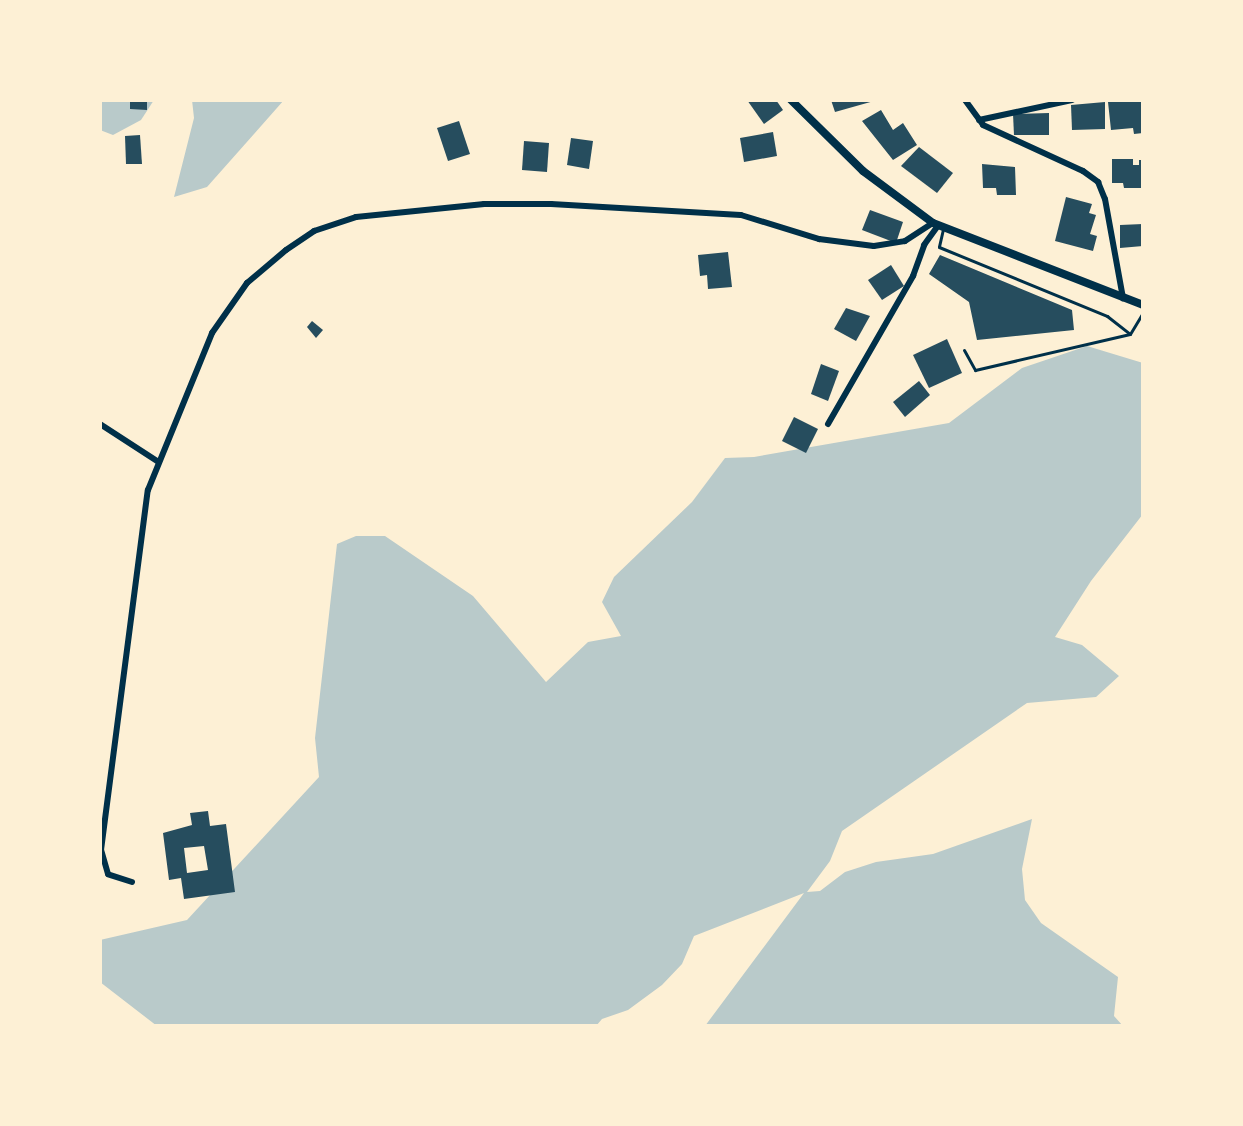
<!DOCTYPE html>
<html>
<head>
<meta charset="utf-8">
<style>
  body { margin:0 }
  #map { position:relative; width:1243px; height:1126px; overflow:hidden; background:#fdf0d5; font-family:Lora,serif }
  div>[style] { position:absolute }
  .green>* { inset:0; background:#b9caca }
  .building>* { inset:0; background:#264d5e }
  .service>* { height:3px; margin:-1.5px; padding:0 1.5px; transform-origin:1.5px; border-radius:1.5px; background:#003049 }
  .minor>* { height:6px; margin:-3px; padding:0 3px; transform-origin:3px; border-radius:3px; background:#003049 }
  .secondary>* { height:8px; margin:-4px; padding:0 4px; transform-origin:4px; border-radius:4px; background:#003049 }
  span { translate:-50% -50%; white-space:nowrap; text-align:center; line-height:1.15; -webkit-text-stroke:7px #fdf0d5; paint-order:stroke }
  .frame { position:absolute; inset:0; border:102px solid #fdf0d5; pointer-events:none }
</style>
</head>
<body>
<div id="map">
  <div class="green">
    <div style="clip-path:polygon(100px 100px,154px 100px,141px 120px,113px 135px,100px 130px)"></div>
    <div style="clip-path:polygon(192px 100px,284px 100px,207px 187px,174px 197px,194px 118px)"></div>
    <div style="clip-path:polygon(1087px 346px,1143px 363px,1143px 514px,1091px 581px,1055px 637px,1082px 645px,1119px 676px,1096px 697px,1027px 703px,842px 831px,830px 861px,807px 892px,820px 891px,845px 872px,876px 862px,933px 854px,1032px 819px,1022px 869px,1025px 900px,1041px 923px,1118px 977px,1114px 1016px,1123px 1026px,705px 1026px,804px 893px,694px 936px,682px 964px,662px 985px,628px 1010px,602px 1019px,596px 1026px,157px 1026px,100px 982px,100px 940px,187px 920px,319px 777px,315px 738px,337px 544px,356px 536px,385px 536px,473px 596px,546px 682px,588px 642px,621px 636px,602px 602px,614px 577px,692px 502px,725px 458px,754px 457px,949px 423px,1022px 368px)"></div>
  </div>
  <div class="building">
    <div style="clip-path:polygon(130px 100px,147px 100px,147px 110px,130px 109px)"></div>
    <div style="clip-path:polygon(747px 100px,776px 100px,783px 110px,764px 124px)"></div>
    <div style="clip-path:polygon(831px 100px,874px 100px,874px 101px,835px 112px)"></div>
    <div style="clip-path:polygon(1127px 100px,1143px 102px,1143px 133px,1134px 134px,1133px 128px,1111px 130px,1108px 102px)"></div>
    <div style="clip-path:polygon(1105px 102px,1105px 129px,1072px 130px,1071px 105px)"></div>
    <div style="clip-path:polygon(881px 110px,893px 130px,903px 123px,917px 145px,893px 160px,862px 121px)"></div>
    <div style="clip-path:polygon(1049px 113px,1049px 135px,1014px 135px,1013px 114px)"></div>
    <div style="clip-path:polygon(459px 121px,470px 154px,448px 161px,437px 128px)"></div>
    <div style="clip-path:polygon(773px 132px,777px 156px,744px 162px,740px 138px)"></div>
    <div style="clip-path:polygon(140px 135px,142px 164px,126px 164px,125px 136px)"></div>
    <div style="clip-path:polygon(571px 138px,593px 141px,589px 169px,567px 165px)"></div>
    <div style="clip-path:polygon(524px 141px,549px 143px,547px 172px,522px 170px)"></div>
    <div style="clip-path:polygon(919px 147px,953px 173px,937px 193px,901px 166px)"></div>
    <div style="clip-path:polygon(1112px 159px,1133px 159px,1133px 165px,1139px 165px,1139px 160px,1143px 160px,1143px 188px,1124px 188px,1123px 183px,1112px 183px)"></div>
    <div style="clip-path:polygon(982px 164px,1015px 167px,1016px 195px,997px 195px,996px 188px,983px 188px)"></div>
    <div style="clip-path:polygon(1066px 197px,1092px 204px,1089px 213px,1096px 215px,1090px 234px,1097px 236px,1093px 251px,1055px 241px)"></div>
    <div style="clip-path:polygon(870px 210px,903px 222px,896px 243px,862px 230px)"></div>
    <div style="clip-path:polygon(1143px 224px,1143px 246px,1120px 248px,1120px 225px)"></div>
    <div style="clip-path:polygon(728px 252px,732px 287px,708px 289px,707px 275px,700px 276px,698px 255px)"></div>
    <div style="clip-path:polygon(940px 255px,1072px 310px,1074px 330px,977px 340px,969px 302px,929px 274px)"></div>
    <div style="clip-path:polygon(891px 265px,904px 286px,882px 300px,868px 280px)"></div>
    <div style="clip-path:polygon(846px 308px,870px 316px,856px 341px,834px 329px)"></div>
    <div style="clip-path:polygon(312px 321px,323px 330px,316px 338px,307px 327px)"></div>
    <div style="clip-path:polygon(947px 339px,962px 373px,929px 388px,913px 355px)"></div>
    <div style="clip-path:polygon(821px 364px,839px 371px,828px 401px,811px 394px)"></div>
    <div style="clip-path:polygon(919px 381px,930px 395px,905px 417px,893px 402px)"></div>
    <div style="clip-path:polygon(794px 417px,818px 429px,806px 453px,782px 441px)"></div>
    <div style="clip-path:polygon(evenodd,208px 811px,210px 826px,226px 824px,235px 892px,184px 899px,181px 878px,169px 880px,163px 833px,192px 825px,190px 813px,208px 811px,204px 846px,208px 870px,187px 873px,184px 848px,204px 846px)"></div>
  </div>
  <div class="service">
    <div style="left:943px;top:229px;width:18px;rotate:103deg"></div>
    <div style="left:939px;top:247px;width:182px;rotate:22.3deg"></div>
    <div style="left:1107px;top:316px;width:29px;rotate:38deg"></div>
    <div style="left:964px;top:350px;width:23px;rotate:61deg"></div>
    <div style="left:975px;top:370px;width:159px;rotate:-13.1deg"></div>
    <div style="left:1130px;top:334px;width:26px;rotate:-59deg"></div>
  </div>
  <div class="minor">
    <div style="left:965px;top:100px;width:31px;rotate:54deg"></div>
    <div style="left:983px;top:125px;width:110px;rotate:24.7deg"></div>
    <div style="left:1083px;top:171px;width:19px;rotate:36deg"></div>
    <div style="left:1098px;top:182px;width:18px;rotate:68deg"></div>
    <div style="left:1105px;top:199px;width:101px;rotate:79.7deg"></div>
    <div style="left:979px;top:120px;width:95px;rotate:-12.1deg"></div>
    <div style="left:100px;top:424px;width:68px;rotate:33deg"></div>
    <div style="left:828px;top:424px;width:171px;rotate:-60.1deg"></div>
    <div style="left:913px;top:276px;width:33px;rotate:-70deg"></div>
    <div style="left:924px;top:245px;width:24px;rotate:-54deg"></div>
    <div style="left:132px;top:882px;width:25px;rotate:-162deg"></div>
    <div style="left:108px;top:874px;width:25px;rotate:-106deg"></div>
    <div style="left:101px;top:850px;width:363px;rotate:-82.6deg"></div>
    <div style="left:148px;top:490px;width:170px;rotate:-67.8deg"></div>
    <div style="left:212px;top:333px;width:61px;rotate:-55deg"></div>
    <div style="left:247px;top:283px;width:51px;rotate:-40.2deg"></div>
    <div style="left:286px;top:250px;width:34px;rotate:-34deg"></div>
    <div style="left:314px;top:231px;width:44px;rotate:-18.4deg"></div>
    <div style="left:356px;top:217px;width:129px;rotate:-5.8deg"></div>
    <div style="left:484px;top:204px;width:67px"></div>
    <div style="left:551px;top:204px;width:190px;rotate:3.3deg"></div>
    <div style="left:741px;top:215px;width:82px;rotate:17.1deg"></div>
    <div style="left:819px;top:239px;width:55px;rotate:7.3deg"></div>
    <div style="left:874px;top:246px;width:31px;rotate:-9deg"></div>
    <div style="left:905px;top:241px;width:33px;rotate:-33deg"></div>
  </div>
  <div class="secondary">
    <div style="left:791px;top:100px;width:101px;rotate:44.6deg"></div>
    <div style="left:863px;top:171px;width:87px;rotate:36.6deg"></div>
    <div style="left:933px;top:223px;width:225px;rotate:21.3deg"></div>
  </div>
  <div class="frame"></div>
</div>
</body>
</html>
